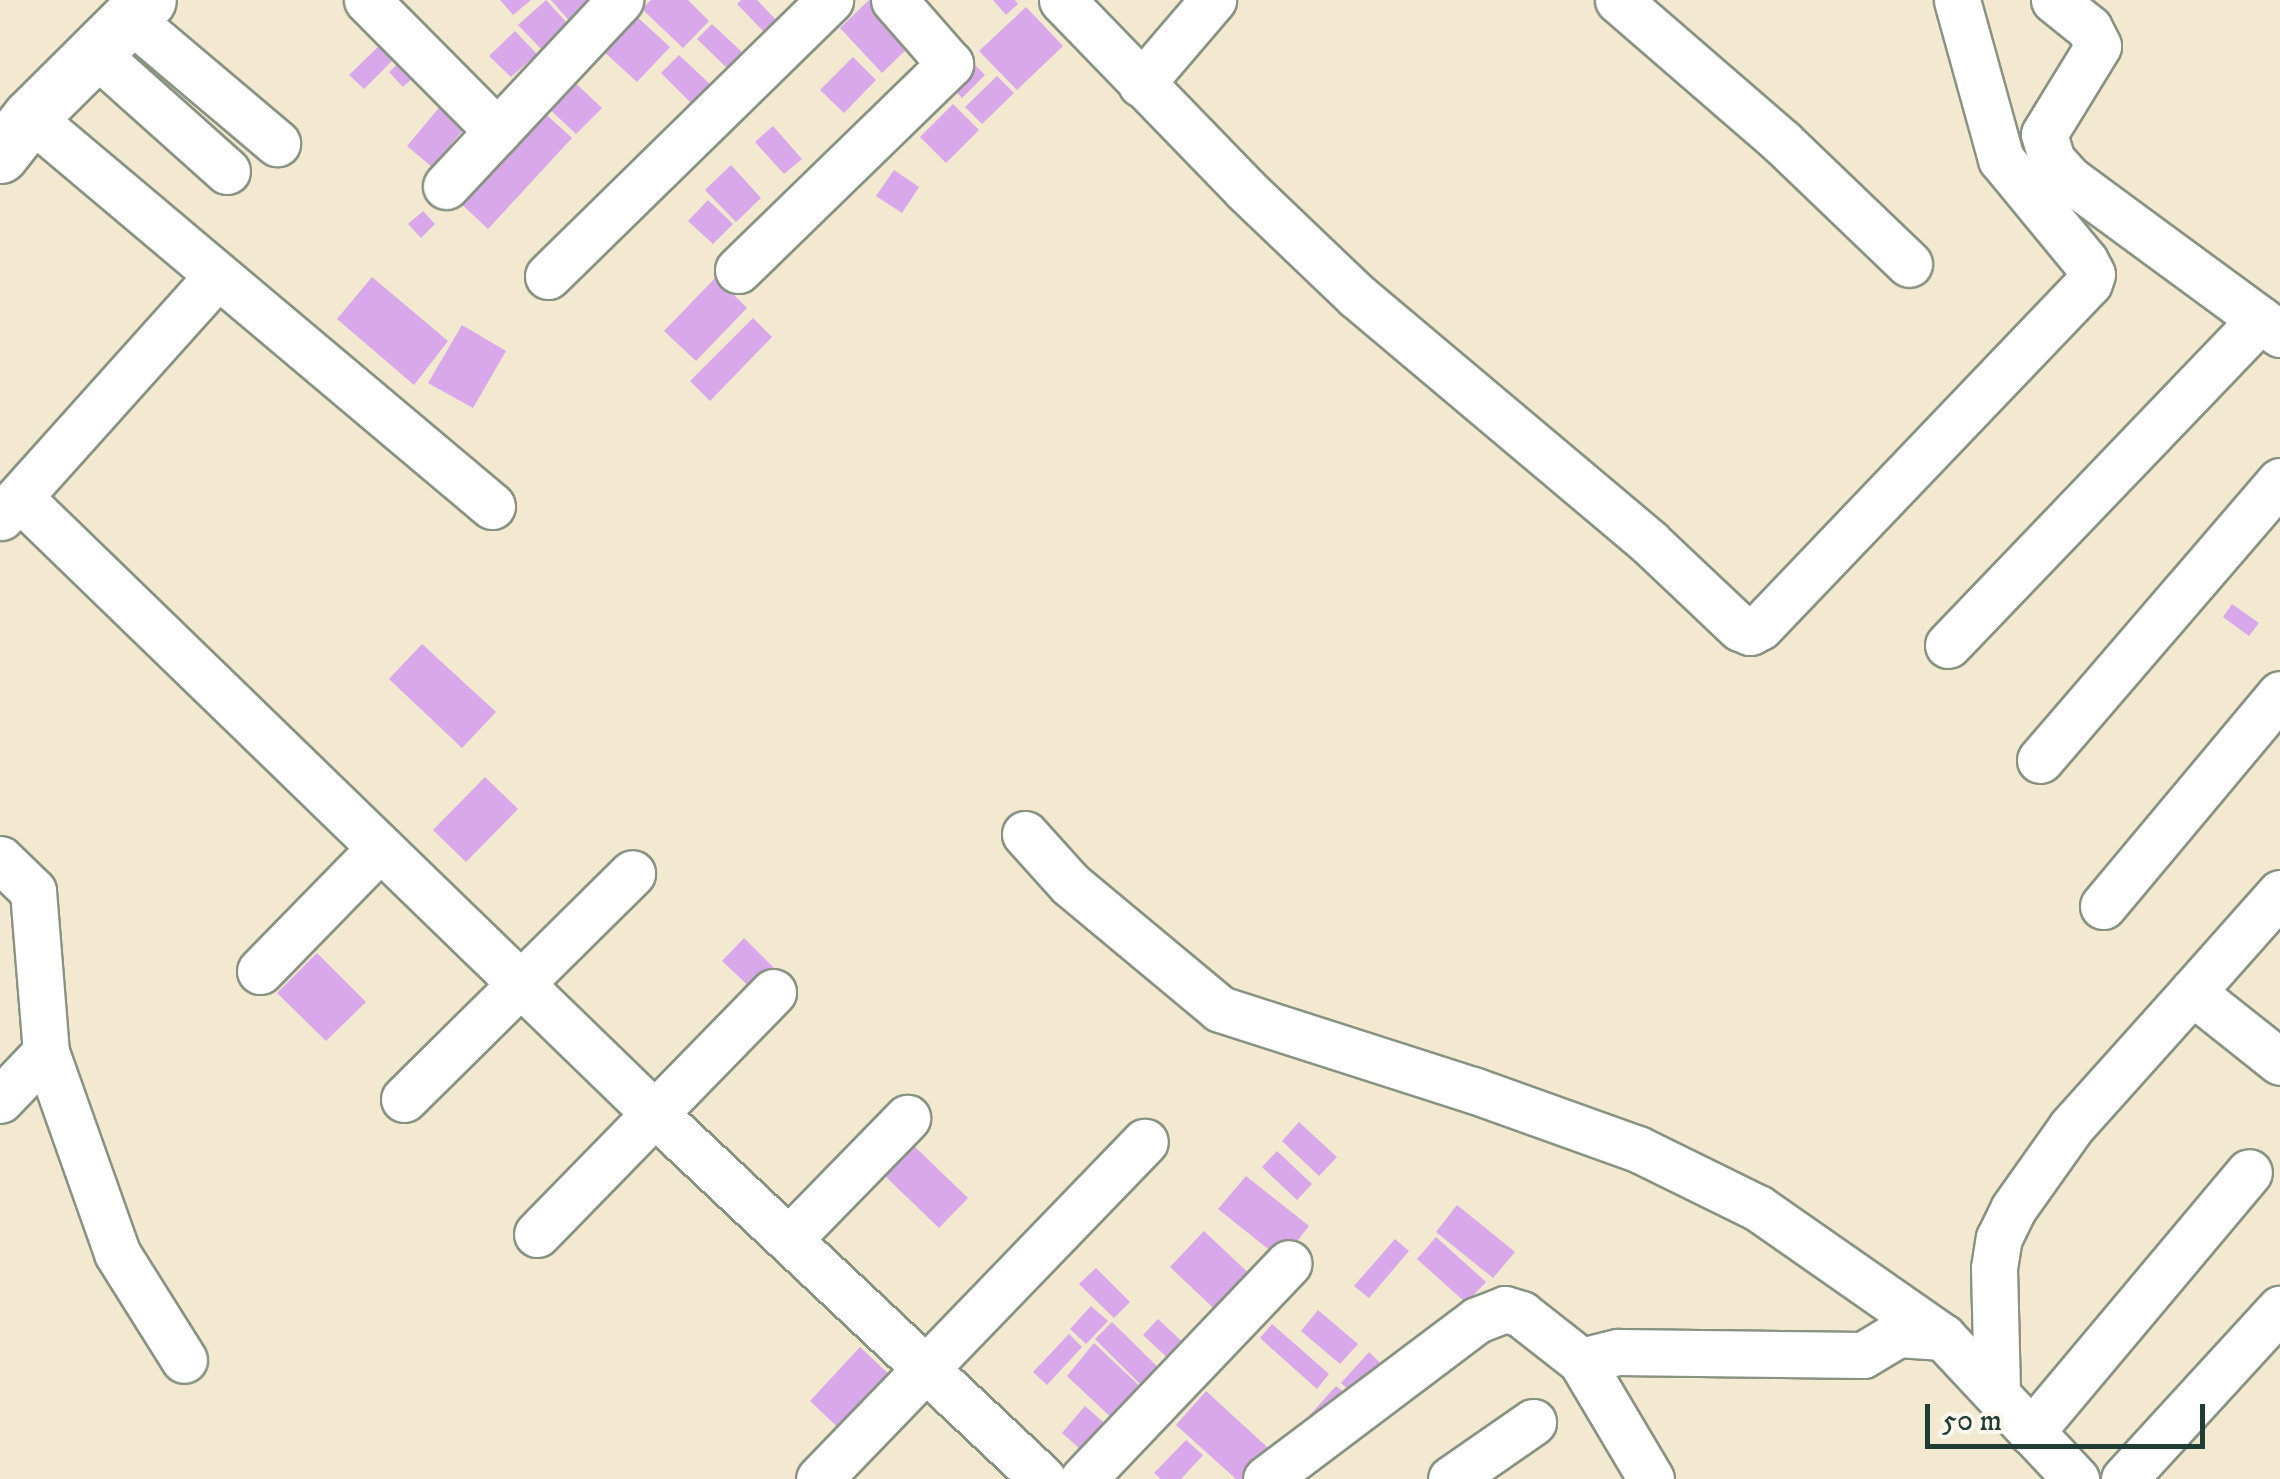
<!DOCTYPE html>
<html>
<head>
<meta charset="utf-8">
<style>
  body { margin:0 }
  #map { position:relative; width:2280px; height:1479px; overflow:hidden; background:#f2e9d0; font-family:"IM FELL DW Pica",serif }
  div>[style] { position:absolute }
  .building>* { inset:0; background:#d8a8ea }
  .roads { filter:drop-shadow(2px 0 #889382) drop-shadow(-2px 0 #889382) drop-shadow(0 2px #889382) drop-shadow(0 -2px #889382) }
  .street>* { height:45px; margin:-22.5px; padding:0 22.5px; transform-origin:22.5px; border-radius:22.5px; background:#fff }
  .secondary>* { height:55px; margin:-27.5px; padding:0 27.5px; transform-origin:27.5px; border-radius:27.5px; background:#fff }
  span { translate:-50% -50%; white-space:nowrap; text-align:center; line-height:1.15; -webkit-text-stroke:10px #fbf7ec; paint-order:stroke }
  .scale { position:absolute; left:1925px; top:1404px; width:280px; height:45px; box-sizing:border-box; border:5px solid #1f3d34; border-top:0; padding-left:12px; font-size:30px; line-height:35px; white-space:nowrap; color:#1f3d34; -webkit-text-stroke:8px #fbf7ec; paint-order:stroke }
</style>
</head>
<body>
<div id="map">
  <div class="building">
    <div style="clip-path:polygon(500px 0,531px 0,513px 15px)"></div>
    <div style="clip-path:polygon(546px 0,569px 25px,542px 50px,518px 25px)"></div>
    <div style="clip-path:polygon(551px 0,597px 0,571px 23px)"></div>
    <div style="clip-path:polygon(651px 0,688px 0,709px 21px,683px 48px,642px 9px)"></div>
    <div style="clip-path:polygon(741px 0,757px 0,779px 23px,767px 35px,737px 4px)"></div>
    <div style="clip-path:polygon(869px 0,912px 44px,882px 73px,840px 28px)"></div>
    <div style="clip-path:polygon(993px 0,1015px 0,1018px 4px,1006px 15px)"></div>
    <div style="clip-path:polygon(1026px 7px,1063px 46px,1017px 90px,979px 51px)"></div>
    <div style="clip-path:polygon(635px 15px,670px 47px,637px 82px,602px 50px)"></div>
    <div style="clip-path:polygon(712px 24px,745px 55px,730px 71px,697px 39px)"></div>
    <div style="clip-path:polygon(515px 31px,537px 54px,511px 77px,489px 56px)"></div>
    <div style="clip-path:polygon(385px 40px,399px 54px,364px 89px,349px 75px)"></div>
    <div style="clip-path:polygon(679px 55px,713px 87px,694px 106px,661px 73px)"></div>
    <div style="clip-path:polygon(853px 57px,876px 80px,844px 113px,820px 90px)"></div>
    <div style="clip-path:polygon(967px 57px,985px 75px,962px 98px,944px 79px)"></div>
    <div style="clip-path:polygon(402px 60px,416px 75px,403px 87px,389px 72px)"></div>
    <div style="clip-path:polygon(997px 76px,1014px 93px,982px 124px,965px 107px)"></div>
    <div style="clip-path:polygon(570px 78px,602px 108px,576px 134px,545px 105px)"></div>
    <div style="clip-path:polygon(443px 103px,468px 124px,432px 167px,407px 146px)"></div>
    <div style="clip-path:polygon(953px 104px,979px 130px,946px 163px,920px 137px)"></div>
    <div style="clip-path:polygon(539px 108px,572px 138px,488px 229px,455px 198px)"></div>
    <div style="clip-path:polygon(773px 126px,802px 159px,784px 174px,755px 142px)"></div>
    <div style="clip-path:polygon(731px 165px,761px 198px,736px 222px,705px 190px)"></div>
    <div style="clip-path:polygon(894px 170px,919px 187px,902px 213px,876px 196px)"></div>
    <div style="clip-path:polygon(708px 200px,733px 224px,713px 244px,688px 221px)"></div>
    <div style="clip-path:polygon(423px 211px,435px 224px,421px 238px,408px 224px)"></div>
    <div style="clip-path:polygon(372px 277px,448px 341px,414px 385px,337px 319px)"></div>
    <div style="clip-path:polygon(716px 277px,747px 308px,696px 361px,664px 331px)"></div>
    <div style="clip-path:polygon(753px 318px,772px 337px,710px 401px,690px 381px)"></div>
    <div style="clip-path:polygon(462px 325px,506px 351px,473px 408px,428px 383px)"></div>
    <div style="clip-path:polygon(2232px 604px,2259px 623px,2249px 636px,2223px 617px)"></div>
    <div style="clip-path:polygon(422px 644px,496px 712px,462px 748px,389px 679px)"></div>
    <div style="clip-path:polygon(485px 777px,518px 809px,466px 862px,433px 830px)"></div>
    <div style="clip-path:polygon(744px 938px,775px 969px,754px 991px,722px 961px)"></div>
    <div style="clip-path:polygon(317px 953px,366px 1002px,326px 1041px,277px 993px)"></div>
    <div style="clip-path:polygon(1299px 1122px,1337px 1157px,1319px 1176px,1282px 1141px)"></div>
    <div style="clip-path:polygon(914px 1146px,968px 1198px,939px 1228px,885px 1176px)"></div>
    <div style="clip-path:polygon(1277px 1151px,1312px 1184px,1297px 1200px,1262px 1167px)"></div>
    <div style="clip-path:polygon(1246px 1176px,1309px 1226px,1282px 1260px,1218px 1209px)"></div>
    <div style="clip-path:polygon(1457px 1205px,1515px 1252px,1493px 1278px,1436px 1232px)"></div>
    <div style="clip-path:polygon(1204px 1231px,1259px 1283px,1225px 1319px,1170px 1267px)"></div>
    <div style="clip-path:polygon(1436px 1237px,1486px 1282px,1466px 1303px,1417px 1259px)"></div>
    <div style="clip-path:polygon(1395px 1239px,1409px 1251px,1369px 1298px,1354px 1286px)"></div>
    <div style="clip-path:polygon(1096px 1268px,1130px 1302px,1114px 1318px,1079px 1284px)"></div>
    <div style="clip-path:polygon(1091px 1306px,1108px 1321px,1086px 1344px,1070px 1329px)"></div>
    <div style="clip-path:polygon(1318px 1310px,1358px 1344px,1340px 1364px,1301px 1331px)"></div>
    <div style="clip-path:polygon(1158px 1319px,1189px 1348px,1174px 1364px,1143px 1335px)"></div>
    <div style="clip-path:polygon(1112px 1322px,1166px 1375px,1149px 1393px,1095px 1339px)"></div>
    <div style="clip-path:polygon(1272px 1324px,1329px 1374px,1317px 1389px,1260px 1338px)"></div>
    <div style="clip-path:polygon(1069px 1334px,1082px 1347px,1047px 1385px,1033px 1372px)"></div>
    <div style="clip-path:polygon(1094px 1343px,1147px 1393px,1117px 1423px,1067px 1376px)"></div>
    <div style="clip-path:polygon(860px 1347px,894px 1379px,844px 1433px,810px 1401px)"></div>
    <div style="clip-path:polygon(1369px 1352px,1383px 1366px,1355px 1396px,1341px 1383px)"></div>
    <div style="clip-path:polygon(1336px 1386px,1353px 1399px,1324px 1431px,1308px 1417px)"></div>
    <div style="clip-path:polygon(1206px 1391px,1278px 1457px,1259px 1479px,1236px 1479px,1176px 1425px)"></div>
    <div style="clip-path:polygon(1085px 1406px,1112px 1430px,1088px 1456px,1062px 1433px)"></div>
    <div style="clip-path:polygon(1186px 1440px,1203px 1455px,1181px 1479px,1161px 1479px,1154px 1473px)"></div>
  </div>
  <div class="roads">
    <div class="street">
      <div style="left:367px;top:0;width:185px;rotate:45.2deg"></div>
      <div style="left:1062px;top:0;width:264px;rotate:45.9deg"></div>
      <div style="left:1246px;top:190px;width:153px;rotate:43.7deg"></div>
      <div style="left:1357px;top:296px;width:382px;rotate:40.1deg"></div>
      <div style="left:1649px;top:542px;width:125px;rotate:43.4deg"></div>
      <div style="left:1740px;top:628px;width:11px;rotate:22deg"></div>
      <div style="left:1750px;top:632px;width:11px;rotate:-27deg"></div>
      <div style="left:1760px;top:627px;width:476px;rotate:-46.3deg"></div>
      <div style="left:2089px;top:283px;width:9px;rotate:-72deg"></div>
      <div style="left:2092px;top:274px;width:15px;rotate:-118deg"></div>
      <div style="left:2085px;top:261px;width:132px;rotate:-129.5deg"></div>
      <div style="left:2001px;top:159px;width:165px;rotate:-105.5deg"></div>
      <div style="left:1618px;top:0;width:217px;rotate:40.9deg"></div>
      <div style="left:1782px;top:142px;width:176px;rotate:43.8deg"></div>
      <div style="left:2054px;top:0;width:45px;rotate:38.7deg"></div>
      <div style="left:2089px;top:28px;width:20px;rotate:63deg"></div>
      <div style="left:2098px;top:46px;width:103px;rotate:121.5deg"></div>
      <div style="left:2044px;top:134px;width:27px;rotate:73deg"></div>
      <div style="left:2052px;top:160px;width:25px;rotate:48deg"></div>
      <div style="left:2069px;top:179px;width:262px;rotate:36.3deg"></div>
      <div style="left:129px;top:18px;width:194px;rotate:40.2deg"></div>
      <div style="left:95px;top:53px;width:177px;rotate:41.8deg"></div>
      <div style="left:1141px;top:84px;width:111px;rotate:-49.4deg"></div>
      <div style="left:30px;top:117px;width:604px;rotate:40.1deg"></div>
      <div style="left:446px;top:186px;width:255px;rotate:-46.9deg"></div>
      <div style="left:738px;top:270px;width:296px;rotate:-44.2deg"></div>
      <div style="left:950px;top:64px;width:85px;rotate:-131.2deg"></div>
      <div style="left:548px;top:276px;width:395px;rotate:-44.4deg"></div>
      <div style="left:20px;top:498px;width:883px;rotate:44.13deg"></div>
      <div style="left:654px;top:1113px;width:534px;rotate:43.26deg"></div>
      <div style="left:1px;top:517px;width:322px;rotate:-48.1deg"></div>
      <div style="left:1948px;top:645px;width:451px;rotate:-46.2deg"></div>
      <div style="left:2040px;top:760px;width:368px;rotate:-49.3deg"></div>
      <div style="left:1025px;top:834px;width:67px;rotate:48deg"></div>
      <div style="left:1070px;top:884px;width:195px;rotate:39.8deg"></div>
      <div style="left:1220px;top:1009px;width:266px;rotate:17.8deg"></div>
      <div style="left:1473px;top:1090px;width:175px;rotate:19.7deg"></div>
      <div style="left:1638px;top:1149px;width:134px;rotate:26.2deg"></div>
      <div style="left:1758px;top:1208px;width:226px;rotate:34.9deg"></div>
      <div style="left:1943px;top:1337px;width:195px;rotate:46.9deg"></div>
      <div style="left:0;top:859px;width:46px;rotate:44.1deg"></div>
      <div style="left:33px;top:891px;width:162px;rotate:85.4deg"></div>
      <div style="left:46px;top:1052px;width:213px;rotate:70.5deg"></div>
      <div style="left:117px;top:1253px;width:126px;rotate:57.9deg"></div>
      <div style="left:2280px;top:893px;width:132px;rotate:131.6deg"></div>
      <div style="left:2192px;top:992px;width:112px;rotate:38.5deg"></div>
      <div style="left:2103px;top:906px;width:276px;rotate:-50.1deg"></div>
      <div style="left:260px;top:971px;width:172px;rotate:-45.7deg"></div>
      <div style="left:404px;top:1099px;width:321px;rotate:-44.7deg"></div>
      <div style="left:0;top:1100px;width:66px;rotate:-46.2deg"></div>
      <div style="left:537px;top:1234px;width:338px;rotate:-45.7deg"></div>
      <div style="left:790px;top:1238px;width:168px;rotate:-45.7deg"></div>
      <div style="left:1581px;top:1361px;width:38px;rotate:-14deg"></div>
      <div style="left:1618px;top:1352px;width:245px;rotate:0.7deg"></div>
      <div style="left:1863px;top:1355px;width:41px;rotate:-31deg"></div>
      <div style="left:1898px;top:1334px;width:45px;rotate:3.8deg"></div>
      <div style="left:1997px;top:1391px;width:123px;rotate:-91.4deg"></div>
      <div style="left:1994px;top:1268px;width:30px;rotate:-81deg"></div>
      <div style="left:1999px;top:1238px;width:32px;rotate:-64deg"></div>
      <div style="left:2013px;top:1209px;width:100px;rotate:-54.7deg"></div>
      <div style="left:2071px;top:1127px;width:181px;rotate:-48.1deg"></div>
      <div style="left:2031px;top:1432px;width:339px;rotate:-50deg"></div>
      <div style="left:819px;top:1479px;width:469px;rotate:-46deg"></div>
      <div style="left:1083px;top:1479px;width:298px;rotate:-46.4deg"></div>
      <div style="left:1266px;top:1479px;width:264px;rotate:-37deg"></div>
      <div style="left:1477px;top:1320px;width:30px;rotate:-21deg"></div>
      <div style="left:1505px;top:1309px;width:17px;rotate:17deg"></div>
      <div style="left:1521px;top:1314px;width:76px;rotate:38.1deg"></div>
      <div style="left:1581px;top:1361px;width:137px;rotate:59.3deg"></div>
      <div style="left:1451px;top:1479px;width:100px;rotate:-34.8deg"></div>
      <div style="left:2124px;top:1479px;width:231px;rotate:-47.5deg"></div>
    </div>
    <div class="secondary">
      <div style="left:0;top:155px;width:48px;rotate:-51.7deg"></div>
      <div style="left:30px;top:117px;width:166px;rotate:-44.8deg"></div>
    </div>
  </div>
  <div class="scale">50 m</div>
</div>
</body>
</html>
